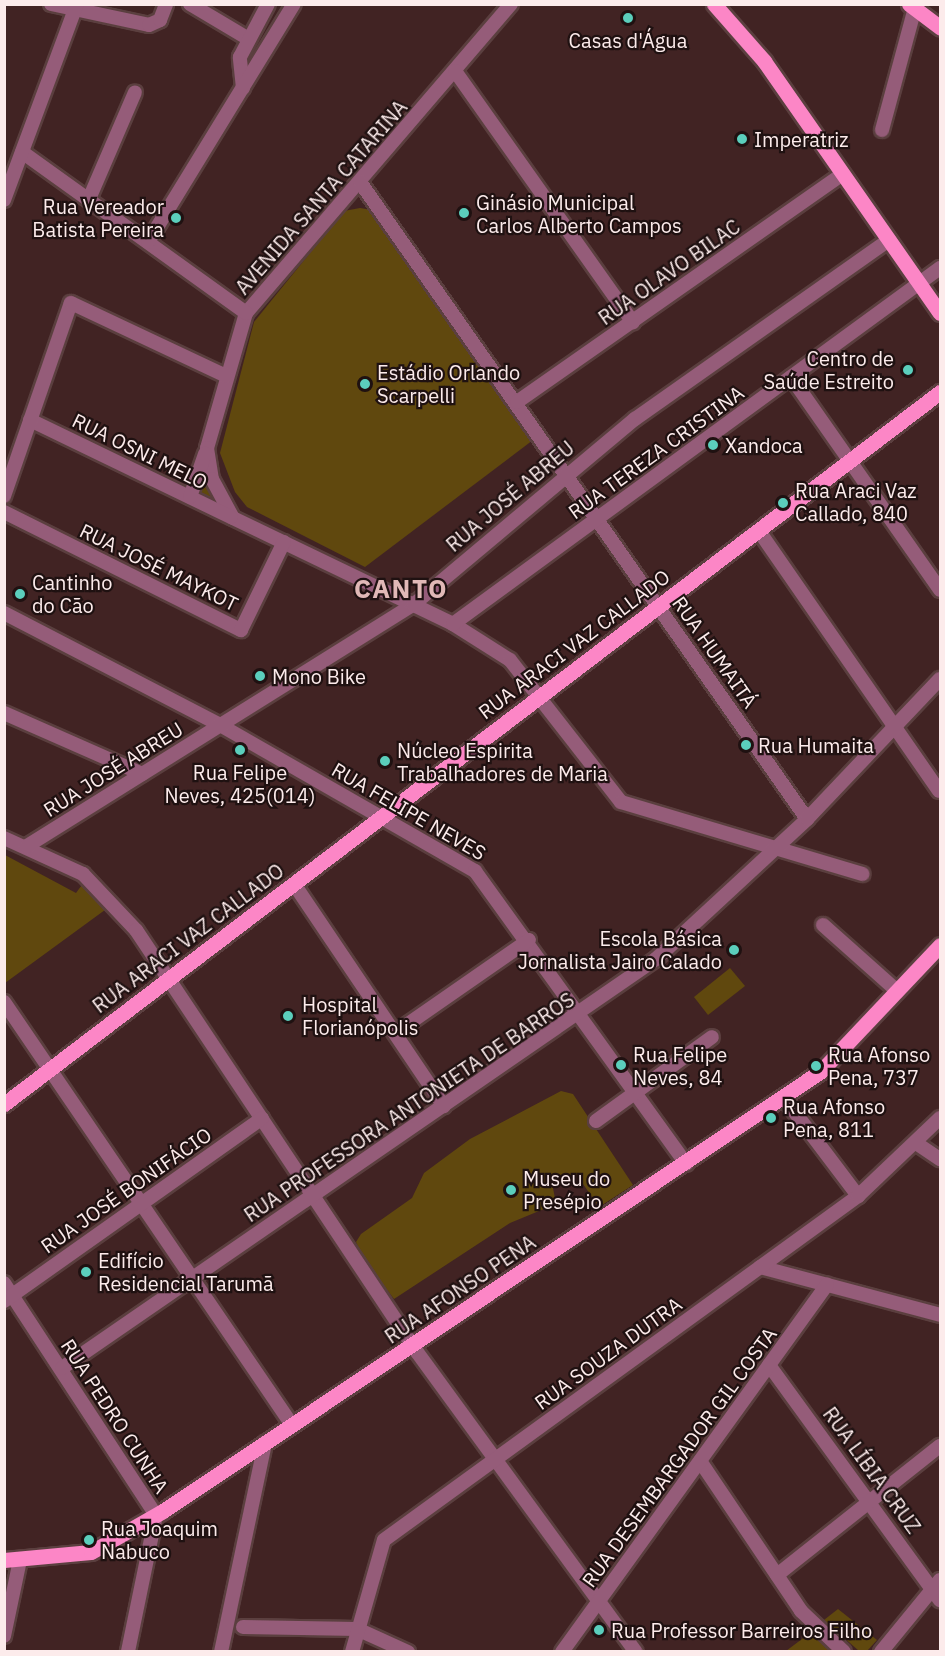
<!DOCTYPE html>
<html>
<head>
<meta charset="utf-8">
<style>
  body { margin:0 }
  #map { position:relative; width:945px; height:1656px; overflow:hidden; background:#412323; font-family:"IBM Plex Sans",sans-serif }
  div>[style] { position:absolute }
  .green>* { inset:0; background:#60480e }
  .roads { filter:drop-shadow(2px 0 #5b3f3f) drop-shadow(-2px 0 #5b3f3f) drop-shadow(0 2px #5b3f3f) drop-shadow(0 -2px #5b3f3f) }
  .minor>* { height:14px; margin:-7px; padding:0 7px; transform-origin:7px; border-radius:7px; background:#955c79 }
  .major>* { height:15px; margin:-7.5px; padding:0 7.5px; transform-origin:7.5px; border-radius:7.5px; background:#fc86c6 }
  .dots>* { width:16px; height:16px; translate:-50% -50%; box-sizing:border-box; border:3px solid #1f1111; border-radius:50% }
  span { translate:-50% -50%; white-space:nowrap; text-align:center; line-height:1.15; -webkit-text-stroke:4.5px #1f1111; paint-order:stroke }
  .poi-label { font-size:20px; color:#fcebeb }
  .left { translate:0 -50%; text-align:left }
  .right { translate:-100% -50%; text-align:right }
  .street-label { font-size:20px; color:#fcebeb }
  .district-label { font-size:26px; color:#e1b9b7; font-weight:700; letter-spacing:1.5px }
  .frame { position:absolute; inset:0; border:6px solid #fcebeb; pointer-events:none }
</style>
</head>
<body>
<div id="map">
  <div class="green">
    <div style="clip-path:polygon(360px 208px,372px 210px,533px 440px,365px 567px,247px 507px,235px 492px,220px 453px,254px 322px,344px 211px)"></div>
    <div style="clip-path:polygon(203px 471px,222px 510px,195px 495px)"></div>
    <div style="clip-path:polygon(5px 855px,76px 893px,84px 882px,109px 907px,5px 983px)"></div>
    <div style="clip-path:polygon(730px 968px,745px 986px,708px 1015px,694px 997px)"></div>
    <div style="clip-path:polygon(561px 1091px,573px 1094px,633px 1185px,599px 1207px,576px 1174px,553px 1188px,556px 1204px,510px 1223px,394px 1299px,362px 1257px,356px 1242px,361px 1234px,412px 1198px,424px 1173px,470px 1139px)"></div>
    <div style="clip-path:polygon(838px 1609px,877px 1640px,867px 1651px,859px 1651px,824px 1620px)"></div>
    <div style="clip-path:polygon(810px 1633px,830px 1651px,786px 1651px)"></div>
  </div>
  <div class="roads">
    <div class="minor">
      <div style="left:51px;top:4px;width:100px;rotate:12.1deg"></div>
      <div style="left:149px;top:25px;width:12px;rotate:-24deg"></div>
      <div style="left:160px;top:20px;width:17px;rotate:-69deg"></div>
      <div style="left:190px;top:4px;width:66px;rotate:30.8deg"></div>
      <div style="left:511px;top:4px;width:407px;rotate:130.6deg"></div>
      <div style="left:246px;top:313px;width:141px;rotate:106.1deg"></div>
      <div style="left:207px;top:448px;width:31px;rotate:81deg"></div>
      <div style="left:212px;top:479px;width:44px;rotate:61.7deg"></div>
      <div style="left:233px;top:518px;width:244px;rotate:25.7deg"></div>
      <div style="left:453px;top:624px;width:67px;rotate:32.3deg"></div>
      <div style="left:510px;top:660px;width:180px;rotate:52deg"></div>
      <div style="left:621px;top:802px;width:252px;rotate:16.6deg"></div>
      <div style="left:455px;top:71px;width:308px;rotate:54.7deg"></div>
      <div style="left:243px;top:88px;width:31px;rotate:-96deg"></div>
      <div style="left:240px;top:57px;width:60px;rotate:-62.2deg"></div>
      <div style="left:882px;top:130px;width:131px;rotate:-74.9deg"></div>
      <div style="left:22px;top:152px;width:276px;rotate:35.7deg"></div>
      <div style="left:360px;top:182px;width:778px;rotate:54.94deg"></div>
      <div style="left:89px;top:199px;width:116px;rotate:-66.7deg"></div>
      <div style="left:4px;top:200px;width:209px;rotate:-69.6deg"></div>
      <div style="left:148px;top:242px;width:279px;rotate:-58.5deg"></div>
      <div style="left:791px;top:377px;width:260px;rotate:55deg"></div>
      <div style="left:517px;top:402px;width:398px;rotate:-35deg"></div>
      <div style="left:30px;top:420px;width:223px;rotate:25.8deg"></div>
      <div style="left:4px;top:496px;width:204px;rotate:-70.9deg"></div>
      <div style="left:71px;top:303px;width:171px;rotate:25.2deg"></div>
      <div style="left:190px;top:497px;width:46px;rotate:-70.8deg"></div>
      <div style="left:4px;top:512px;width:265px;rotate:26.5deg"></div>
      <div style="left:241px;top:630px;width:98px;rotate:-64deg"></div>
      <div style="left:759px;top:531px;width:316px;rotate:55.3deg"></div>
      <div style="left:4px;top:613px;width:243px;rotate:27.4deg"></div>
      <div style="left:220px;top:725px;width:294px;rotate:29.8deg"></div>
      <div style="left:475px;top:871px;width:361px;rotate:54.2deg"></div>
      <div style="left:453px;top:624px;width:603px;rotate:-36.17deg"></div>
      <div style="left:4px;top:713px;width:151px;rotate:23.8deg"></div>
      <div style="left:4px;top:838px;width:87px;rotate:24.5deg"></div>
      <div style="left:83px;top:874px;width:77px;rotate:46.6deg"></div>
      <div style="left:136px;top:930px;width:507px;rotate:56.34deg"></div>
      <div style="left:417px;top:1352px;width:371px;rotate:53.9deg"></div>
      <div style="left:27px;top:846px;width:455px;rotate:-32deg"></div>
      <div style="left:413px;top:605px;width:290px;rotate:-40deg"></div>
      <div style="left:635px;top:419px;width:311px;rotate:-35.2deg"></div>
      <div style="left:294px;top:884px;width:268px;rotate:56deg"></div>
      <div style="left:823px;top:925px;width:98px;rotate:41.7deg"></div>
      <div style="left:4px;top:1002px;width:512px;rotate:55.75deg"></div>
      <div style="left:395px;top:1033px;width:163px;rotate:-34.8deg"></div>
      <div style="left:784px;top:1098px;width:123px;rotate:52.9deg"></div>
      <div style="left:596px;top:1121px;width:143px;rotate:-35.9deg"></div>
      <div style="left:916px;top:1143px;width:29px;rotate:34deg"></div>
      <div style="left:760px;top:1267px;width:186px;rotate:14.9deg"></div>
      <div style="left:4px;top:1283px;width:277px;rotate:56.8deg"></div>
      <div style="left:156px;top:1515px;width:140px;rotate:101.6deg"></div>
      <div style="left:4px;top:1301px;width:316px;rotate:-35.3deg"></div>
      <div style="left:769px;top:1365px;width:291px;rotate:54deg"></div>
      <div style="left:62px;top:1368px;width:721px;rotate:-34.55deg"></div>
      <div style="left:656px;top:959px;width:206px;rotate:-42.8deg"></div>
      <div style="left:807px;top:819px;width:193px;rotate:-46.5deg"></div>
      <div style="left:700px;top:1461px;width:181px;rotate:56deg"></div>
      <div style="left:801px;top:1611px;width:59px;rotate:43.6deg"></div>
      <div style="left:777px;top:1575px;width:208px;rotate:-38.4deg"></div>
      <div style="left:243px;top:1627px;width:114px;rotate:1deg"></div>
      <div style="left:357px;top:1629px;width:56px;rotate:24.3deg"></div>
      <div style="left:4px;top:1636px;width:78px;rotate:-78.1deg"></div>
      <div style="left:221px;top:1652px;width:214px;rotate:-78.1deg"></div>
      <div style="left:352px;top:1652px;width:116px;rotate:-74.1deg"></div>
      <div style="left:384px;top:1540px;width:586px;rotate:-35.97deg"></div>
      <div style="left:858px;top:1196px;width:113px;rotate:-43.6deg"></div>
      <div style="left:562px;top:1652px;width:453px;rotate:-54.2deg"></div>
      <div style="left:881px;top:1652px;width:93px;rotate:-50.7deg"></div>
    </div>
    <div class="major">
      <div style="left:714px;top:4px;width:76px;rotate:48.7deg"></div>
      <div style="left:764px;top:61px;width:307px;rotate:55.1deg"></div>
      <div style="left:909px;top:4px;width:39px;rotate:37deg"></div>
      <div style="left:4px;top:1104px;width:1176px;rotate:-37.26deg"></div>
      <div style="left:4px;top:1560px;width:87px;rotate:-5.3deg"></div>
      <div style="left:91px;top:1552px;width:83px;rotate:-29.7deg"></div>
      <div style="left:163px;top:1511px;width:792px;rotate:-33.77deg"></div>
      <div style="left:821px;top:1071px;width:173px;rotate:-46.6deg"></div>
    </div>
  </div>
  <div class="dots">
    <div style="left:628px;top:18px;background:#5bcebc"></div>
    <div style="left:742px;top:139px;background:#5bcebc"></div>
    <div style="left:464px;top:213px;background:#5bcebc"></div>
    <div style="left:176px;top:218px;background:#5bcebc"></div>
    <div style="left:908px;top:370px;background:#5bcebc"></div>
    <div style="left:365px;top:384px;background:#5bcebc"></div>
    <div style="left:713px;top:445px;background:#5bcebc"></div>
    <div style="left:783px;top:503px;background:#5bcebc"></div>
    <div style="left:20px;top:594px;background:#5bcebc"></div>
    <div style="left:260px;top:676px;background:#5bcebc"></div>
    <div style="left:746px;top:745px;background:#5bcebc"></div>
    <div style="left:240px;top:750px;background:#5bcebc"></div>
    <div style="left:385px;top:761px;background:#5bcebc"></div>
    <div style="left:734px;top:950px;background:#5bcebc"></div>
    <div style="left:288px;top:1016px;background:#5bcebc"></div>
    <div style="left:621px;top:1065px;background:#5bcebc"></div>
    <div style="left:816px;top:1066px;background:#5bcebc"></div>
    <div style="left:771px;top:1118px;background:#5bcebc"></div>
    <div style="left:511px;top:1190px;background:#5bcebc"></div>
    <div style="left:86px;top:1272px;background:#5bcebc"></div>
    <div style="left:89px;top:1540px;background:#5bcebc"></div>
    <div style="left:599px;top:1630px;background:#5bcebc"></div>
  </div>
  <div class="poi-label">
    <span style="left:628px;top:40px">Casas d'Água</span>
    <span class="left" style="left:754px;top:139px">Imperatriz</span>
    <span class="left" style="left:476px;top:214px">Ginásio Municipal<br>Carlos Alberto Campos</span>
    <span class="right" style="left:164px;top:218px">Rua Vereador<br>Batista Pereira</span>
    <span class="right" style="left:894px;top:370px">Centro de<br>Saúde Estreito</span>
    <span class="left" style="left:377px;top:384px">Estádio Orlando<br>Scarpelli</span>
    <span class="left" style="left:725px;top:445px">Xandoca</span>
    <span class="left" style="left:795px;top:502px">Rua Araci Vaz<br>Callado, 840</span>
    <span class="left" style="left:32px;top:594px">Cantinho<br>do Cão</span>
    <span class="left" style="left:272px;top:676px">Mono Bike</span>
    <span class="left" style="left:758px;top:745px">Rua Humaita</span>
    <span class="left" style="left:397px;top:762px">Núcleo Espirita<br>Trabalhadores de Maria</span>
    <span style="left:240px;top:784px">Rua Felipe<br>Neves, 425(014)</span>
    <span class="right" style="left:722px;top:950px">Escola Básica<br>Jornalista Jairo Calado</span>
    <span class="left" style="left:302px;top:1016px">Hospital<br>Florianópolis</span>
    <span class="left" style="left:633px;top:1066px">Rua Felipe<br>Neves, 84</span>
    <span class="left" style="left:828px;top:1066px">Rua Afonso<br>Pena, 737</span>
    <span class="left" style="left:783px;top:1118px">Rua Afonso<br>Pena, 811</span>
    <span class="left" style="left:523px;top:1190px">Museu do<br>Presépio</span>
    <span class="left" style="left:98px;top:1272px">Edifício<br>Residencial Tarumã</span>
    <span class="left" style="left:101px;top:1540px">Rua Joaquim<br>Nabuco</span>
    <span class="left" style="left:611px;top:1630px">Rua Professor Barreiros Filho</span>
  </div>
  <div class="street-label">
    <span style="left:321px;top:197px;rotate:-49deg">AVENIDA SANTA CATARINA</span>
    <span style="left:669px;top:272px;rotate:-35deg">RUA OLAVO BILAC</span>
    <span style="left:140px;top:451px;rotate:26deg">RUA OSNI MELO</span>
    <span style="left:656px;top:452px;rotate:-36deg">RUA TEREZA CRISTINA</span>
    <span style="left:510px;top:496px;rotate:-40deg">RUA JOSÉ ABREU</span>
    <span style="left:159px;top:567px;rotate:26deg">RUA JOSÉ MAYKOT</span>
    <span style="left:574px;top:644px;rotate:-37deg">RUA ARACI VAZ CALLADO</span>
    <span style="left:715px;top:652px;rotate:55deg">RUA HUMAITÁ</span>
    <span style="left:113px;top:769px;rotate:-32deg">RUA JOSÉ ABREU</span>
    <span style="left:409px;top:811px;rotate:30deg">RUA FELIPE NEVES</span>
    <span style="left:188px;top:938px;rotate:-37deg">RUA ARACI VAZ CALLADO</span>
    <span style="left:409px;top:1107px;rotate:-34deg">RUA PROFESSORA ANTONIETA DE BARROS</span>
    <span style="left:126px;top:1190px;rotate:-35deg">RUA JOSÉ BONIFÁCIO</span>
    <span style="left:460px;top:1289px;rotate:-34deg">RUA AFONSO PENA</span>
    <span style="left:608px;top:1353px;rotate:-36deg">RUA SOUZA DUTRA</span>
    <span style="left:115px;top:1416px;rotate:57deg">RUA PEDRO CUNHA</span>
    <span style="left:679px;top:1457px;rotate:-54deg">RUA DESEMBARGADOR GIL COSTA</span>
    <span style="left:872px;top:1470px;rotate:54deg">RUA LÍBIA CRUZ</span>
  </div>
  <div class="district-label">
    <span style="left:401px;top:589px">CANTO</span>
  </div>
  <div class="frame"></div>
</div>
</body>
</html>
